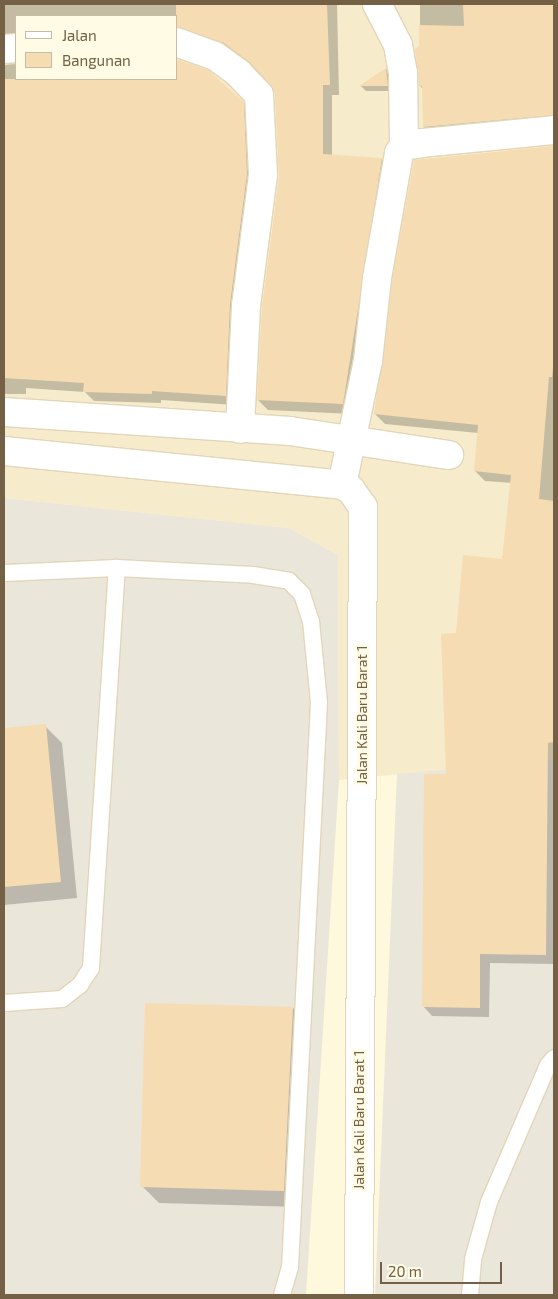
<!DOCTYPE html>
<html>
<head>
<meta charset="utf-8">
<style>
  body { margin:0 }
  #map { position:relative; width:558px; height:1299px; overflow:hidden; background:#fef9dc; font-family:"Exo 2",sans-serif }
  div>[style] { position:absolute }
  .residential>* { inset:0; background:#f6eccb }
  .industrial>* { inset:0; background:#ebe6da }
  .shadow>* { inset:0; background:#0003 }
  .building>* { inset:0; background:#f5dcb2 }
  .roads { filter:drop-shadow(1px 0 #e2d5b9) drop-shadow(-1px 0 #e2d5b9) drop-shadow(0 1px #e2d5b9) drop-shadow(0 -1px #e2d5b9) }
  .service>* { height:16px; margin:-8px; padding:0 8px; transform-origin:8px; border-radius:8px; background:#fff }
  .minor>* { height:28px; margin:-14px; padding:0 14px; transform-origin:14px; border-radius:14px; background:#fff }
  span { translate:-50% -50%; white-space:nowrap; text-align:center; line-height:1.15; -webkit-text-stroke:5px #fffbe4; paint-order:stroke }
  .street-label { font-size:14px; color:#746044 }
  .frame { position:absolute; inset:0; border:5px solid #746044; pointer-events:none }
  .legend { position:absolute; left:15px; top:15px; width:162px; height:65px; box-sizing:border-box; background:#fffbe4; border:1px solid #c7bda4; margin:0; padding:6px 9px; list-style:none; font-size:15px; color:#746044 }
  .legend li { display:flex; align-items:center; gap:10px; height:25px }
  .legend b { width:25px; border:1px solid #c7bda4 }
  .scale { position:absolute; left:380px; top:1262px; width:122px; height:22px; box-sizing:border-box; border:2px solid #746044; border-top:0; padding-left:6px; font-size:15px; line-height:18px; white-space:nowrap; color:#746044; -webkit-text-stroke:4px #fffbe4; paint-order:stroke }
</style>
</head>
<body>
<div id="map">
  <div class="residential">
    <div style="clip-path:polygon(evenodd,4px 4px,554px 4px,554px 759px,339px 780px,338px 555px,289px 528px,4px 498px,4px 4px,16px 16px,176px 16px,176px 79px,16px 79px,16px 16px)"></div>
  </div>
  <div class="industrial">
    <div style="clip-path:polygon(4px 498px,289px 528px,338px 555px,339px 780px,306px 1295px,4px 1295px)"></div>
    <div style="clip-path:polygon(554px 759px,554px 1295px,375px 1295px,397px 774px)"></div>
  </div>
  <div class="shadow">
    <div style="clip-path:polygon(4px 4px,337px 4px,339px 95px,332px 95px,332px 156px,382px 159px,391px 169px,352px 414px,268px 410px,258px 400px,280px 177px,276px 94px,271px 84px,232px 51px,184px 36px,176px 39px,176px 16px,16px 16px,16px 45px,4px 47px)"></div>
    <div style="clip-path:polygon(420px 4px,554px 4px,554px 124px,434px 136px,424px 127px,423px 89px,420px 86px)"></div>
    <div style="clip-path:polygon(16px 64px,16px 79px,176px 79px,243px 102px,253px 113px,256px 185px,235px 405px,161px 400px,161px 403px,94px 401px,85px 392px,26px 388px,26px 394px,4px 394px,4px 65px)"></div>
    <div style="clip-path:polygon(386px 69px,392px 75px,393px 91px,366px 91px,361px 86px)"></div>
    <div style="clip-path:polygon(554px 147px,554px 964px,490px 963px,489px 1017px,432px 1016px,423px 1006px,447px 775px,457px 634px,503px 561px,512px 483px,485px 481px,475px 471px,478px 433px,385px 424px,375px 414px,415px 161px)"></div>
    <div style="clip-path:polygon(45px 726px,62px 743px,77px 898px,4px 905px,4px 730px)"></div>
    <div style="clip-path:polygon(293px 1008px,309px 1025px,300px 1207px,159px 1203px,142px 1186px)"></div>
  </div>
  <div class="building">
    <div style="clip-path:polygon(176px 4px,327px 4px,330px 85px,323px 85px,323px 154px,382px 158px,343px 404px,257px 400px,262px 307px,279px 177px,275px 94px,270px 84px,249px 62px,224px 43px,176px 27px)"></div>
    <div style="clip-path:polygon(463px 4px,554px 4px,554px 115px,423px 127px,422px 86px,419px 86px,415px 49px,419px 46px,419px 25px,464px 26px)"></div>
    <div style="clip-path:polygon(176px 59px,208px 70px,244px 102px,247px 174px,230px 304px,226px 396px,152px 391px,152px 394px,83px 392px,84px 383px,4px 378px,4px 79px,176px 79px)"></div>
    <div style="clip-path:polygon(386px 68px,388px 86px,359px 86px)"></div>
    <div style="clip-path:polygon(554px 146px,554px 358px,552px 377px,549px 377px,539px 499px,554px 501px,554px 742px,548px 743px,546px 955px,480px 954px,480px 1008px,422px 1007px,424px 774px,446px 774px,441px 634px,456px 633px,463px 555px,502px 559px,511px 475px,474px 471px,478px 425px,374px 414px,392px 280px,414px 160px)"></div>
    <div style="clip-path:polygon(46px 724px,61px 882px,4px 887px,4px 728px)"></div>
    <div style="clip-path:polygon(145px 1003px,293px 1007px,284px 1191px,140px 1187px)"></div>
  </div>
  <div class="roads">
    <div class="service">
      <div style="left:4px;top:573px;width:113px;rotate:-2.5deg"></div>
      <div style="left:117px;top:568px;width:136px;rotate:2.9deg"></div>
      <div style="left:253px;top:575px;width:36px;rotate:9deg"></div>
      <div style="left:289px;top:581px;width:18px;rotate:45deg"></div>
      <div style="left:302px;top:594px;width:28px;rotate:72deg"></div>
      <div style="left:311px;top:621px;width:82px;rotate:84.4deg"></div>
      <div style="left:319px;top:703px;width:565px;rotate:92.94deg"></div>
      <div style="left:290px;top:1267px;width:29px;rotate:106deg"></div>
      <div style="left:4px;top:1003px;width:58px;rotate:-3.9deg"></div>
      <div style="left:62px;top:999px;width:23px;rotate:-38deg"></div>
      <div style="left:80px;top:985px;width:20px;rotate:-57deg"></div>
      <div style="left:91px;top:968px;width:401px;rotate:-86.3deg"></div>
      <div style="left:470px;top:1295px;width:36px;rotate:-85deg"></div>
      <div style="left:473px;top:1259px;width:59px;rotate:-74.3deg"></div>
      <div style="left:489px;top:1202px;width:149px;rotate:-66.7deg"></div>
      <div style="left:548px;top:1065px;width:9px;rotate:-49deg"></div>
    </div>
    <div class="minor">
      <div style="left:377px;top:4px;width:46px;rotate:62.9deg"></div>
      <div style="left:398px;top:45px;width:27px;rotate:80deg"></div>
      <div style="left:403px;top:72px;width:74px;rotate:89.2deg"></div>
      <div style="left:176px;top:42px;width:41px;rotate:19.7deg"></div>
      <div style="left:215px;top:56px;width:29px;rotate:36deg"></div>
      <div style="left:238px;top:73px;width:30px;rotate:46deg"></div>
      <div style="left:259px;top:95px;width:80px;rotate:87.1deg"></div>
      <div style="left:263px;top:175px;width:132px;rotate:97.4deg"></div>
      <div style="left:246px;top:306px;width:123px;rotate:92.8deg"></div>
      <div style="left:4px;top:49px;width:12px;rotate:-5deg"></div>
      <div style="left:4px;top:412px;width:287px;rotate:3.8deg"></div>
      <div style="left:290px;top:431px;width:161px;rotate:8.6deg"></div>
      <div style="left:4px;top:451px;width:340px;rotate:5.7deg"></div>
      <div style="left:342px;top:485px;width:10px;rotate:29deg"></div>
      <div style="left:351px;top:490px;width:21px;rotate:55deg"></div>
      <div style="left:363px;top:507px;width:788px;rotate:90.29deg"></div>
      <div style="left:342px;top:485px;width:127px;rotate:-78.2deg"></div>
      <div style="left:368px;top:361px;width:83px;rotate:-83.8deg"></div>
      <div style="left:377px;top:278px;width:127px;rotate:-80deg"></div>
      <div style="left:399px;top:153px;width:9px;rotate:-54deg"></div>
      <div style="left:404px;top:146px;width:18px;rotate:-9deg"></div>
      <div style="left:422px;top:143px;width:133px;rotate:-5.6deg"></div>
    </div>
  </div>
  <div class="street-label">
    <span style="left:362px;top:715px;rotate:-90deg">Jalan Kali Baru Barat 1</span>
    <span style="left:359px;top:1120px;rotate:-90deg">Jalan Kali Baru Barat 1</span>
  </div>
  <div class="frame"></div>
  <ul class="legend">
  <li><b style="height:6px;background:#fff"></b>Jalan</li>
  <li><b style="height:14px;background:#f5dcb2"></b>Bangunan</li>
  </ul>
  <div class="scale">20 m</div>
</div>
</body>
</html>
